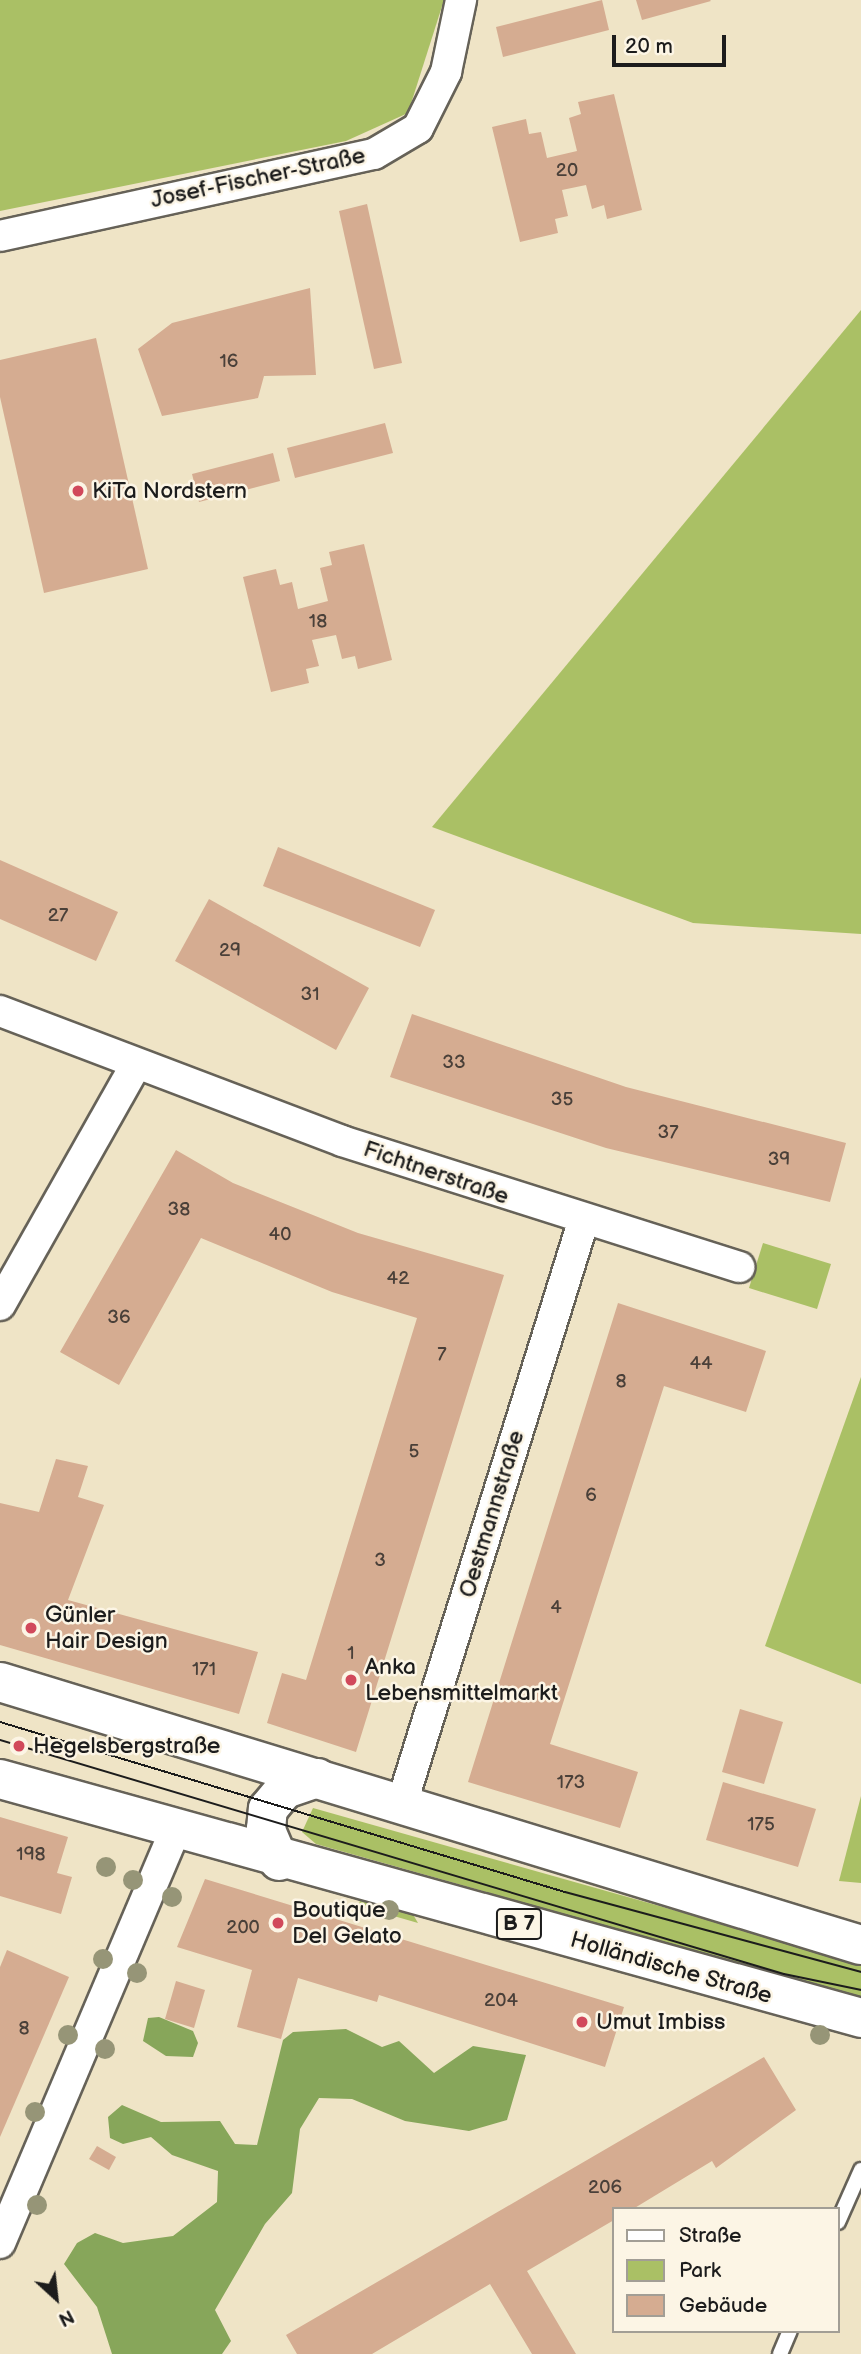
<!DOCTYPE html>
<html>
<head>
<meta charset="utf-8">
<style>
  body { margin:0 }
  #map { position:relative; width:861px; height:2354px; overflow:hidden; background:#efe4c6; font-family:"Balsamiq Sans",sans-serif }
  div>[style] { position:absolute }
  .green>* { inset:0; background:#aac065 }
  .forest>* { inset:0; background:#87a65a }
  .building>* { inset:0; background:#d5ac91 }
  .roads { filter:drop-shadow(2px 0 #666258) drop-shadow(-2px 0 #666258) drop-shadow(0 2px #666258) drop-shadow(0 -2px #666258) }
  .lane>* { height:14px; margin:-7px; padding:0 7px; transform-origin:7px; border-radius:7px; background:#fff }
  .street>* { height:30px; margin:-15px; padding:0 15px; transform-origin:15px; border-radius:15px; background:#fff }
  .primary>* { height:38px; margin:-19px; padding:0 19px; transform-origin:19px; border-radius:19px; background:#fff }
  .tram>* { height:2px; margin:-1px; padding:0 1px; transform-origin:1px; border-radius:1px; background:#1c1c1c }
  .trees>* { width:20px; height:20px; margin:-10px; border-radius:50%; background:#969577 }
  .dots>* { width:19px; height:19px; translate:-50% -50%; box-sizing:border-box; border:4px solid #fcf5e5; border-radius:50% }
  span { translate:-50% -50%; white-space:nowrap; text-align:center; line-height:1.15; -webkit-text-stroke:5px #fcf5e5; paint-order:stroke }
  .number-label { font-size:19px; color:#4a4039 }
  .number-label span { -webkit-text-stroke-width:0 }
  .shield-label span { padding:2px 5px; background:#fcf5e5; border:2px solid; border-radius:5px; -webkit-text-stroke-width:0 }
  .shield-label { font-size:21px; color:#1c1c1c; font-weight:700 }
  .street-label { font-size:23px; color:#1c1c1c }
  .poi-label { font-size:23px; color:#1c1c1c }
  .left { translate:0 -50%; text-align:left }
  .legend { position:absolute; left:612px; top:2207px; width:228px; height:126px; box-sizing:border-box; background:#fcf5e5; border:2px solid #a29e95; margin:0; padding:9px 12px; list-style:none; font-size:21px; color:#1c1c1c }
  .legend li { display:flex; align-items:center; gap:14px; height:35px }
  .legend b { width:35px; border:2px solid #a29e95 }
  .north { position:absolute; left:21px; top:2263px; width:70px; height:70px; -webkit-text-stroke:5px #fcf5e5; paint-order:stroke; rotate:153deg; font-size:19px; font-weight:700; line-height:28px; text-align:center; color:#1c1c1c }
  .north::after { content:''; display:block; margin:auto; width:24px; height:32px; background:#1c1c1c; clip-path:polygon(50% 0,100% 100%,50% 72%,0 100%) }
  .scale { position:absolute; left:612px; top:35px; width:114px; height:32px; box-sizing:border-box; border:4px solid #1c1c1c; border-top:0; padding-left:9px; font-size:21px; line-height:24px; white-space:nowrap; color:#1c1c1c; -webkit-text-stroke:5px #fcf5e5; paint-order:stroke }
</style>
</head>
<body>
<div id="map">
  <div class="green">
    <div style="clip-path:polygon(0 0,444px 0,408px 113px,346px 141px,0 211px)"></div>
    <div style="clip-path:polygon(861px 310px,861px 934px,693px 923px,432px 827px)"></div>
    <div style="clip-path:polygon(763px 1243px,831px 1264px,817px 1309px,749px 1288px)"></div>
    <div style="clip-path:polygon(861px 1377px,861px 1684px,765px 1646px)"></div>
    <div style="clip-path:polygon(861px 1796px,861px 1883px,839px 1881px)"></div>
    <div style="clip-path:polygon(313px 1808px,861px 1963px,861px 1998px,316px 1844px,302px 1832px)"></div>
    <div style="clip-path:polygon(360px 1899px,411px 1911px,418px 1923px,359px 1906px)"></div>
  </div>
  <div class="forest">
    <div style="clip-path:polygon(159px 2017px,193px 2031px,198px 2043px,193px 2057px,166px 2056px,143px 2041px,148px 2018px)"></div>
    <div style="clip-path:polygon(346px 2029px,382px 2047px,399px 2041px,434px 2073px,473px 2046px,526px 2055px,507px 2120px,469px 2131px,405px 2121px,352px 2099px,319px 2098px,300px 2129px,292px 2193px,265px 2224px,215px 2310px,231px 2341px,222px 2354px,112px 2354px,97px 2307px,64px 2264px,77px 2243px,95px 2233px,123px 2243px,173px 2236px,217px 2202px,218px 2171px,172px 2155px,151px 2137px,123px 2144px,110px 2138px,108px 2117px,122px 2105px,161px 2122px,220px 2121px,235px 2144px,257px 2145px,283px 2040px,293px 2032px)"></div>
  </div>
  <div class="building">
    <div style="clip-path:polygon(602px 0,609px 30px,503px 57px,496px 27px)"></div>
    <div style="clip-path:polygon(636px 0,710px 0,711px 1px,642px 20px)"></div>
    <div style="clip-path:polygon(614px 94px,642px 210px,607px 219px,604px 205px,592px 209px,586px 185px,562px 190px,568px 216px,555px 219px,558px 233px,520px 242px,492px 127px,526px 119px,529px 134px,541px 132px,547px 158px,577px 151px,569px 118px,581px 114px,578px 102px)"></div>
    <div style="clip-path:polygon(367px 204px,402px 363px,374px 369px,339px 211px)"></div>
    <div style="clip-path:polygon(310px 288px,316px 375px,264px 376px,258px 398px,162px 416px,138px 349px,172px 323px)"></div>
    <div style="clip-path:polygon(96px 338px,148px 569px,44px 593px,0 397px,0 360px)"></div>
    <div style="clip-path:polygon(385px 423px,393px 453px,295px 478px,287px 448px)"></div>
    <div style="clip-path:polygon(273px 453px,280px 481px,199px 502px,192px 474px)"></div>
    <div style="clip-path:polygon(364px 544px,392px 660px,358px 669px,355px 656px,342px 659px,336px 635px,312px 640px,319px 666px,306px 669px,309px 683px,271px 692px,243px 577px,276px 569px,280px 585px,292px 582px,298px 609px,328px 601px,320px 568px,332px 565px,329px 552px)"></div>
    <div style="clip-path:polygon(278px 847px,435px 910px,420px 947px,263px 886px)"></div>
    <div style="clip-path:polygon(0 860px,118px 912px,96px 961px,0 919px)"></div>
    <div style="clip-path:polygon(209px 899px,369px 988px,336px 1050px,175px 961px)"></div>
    <div style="clip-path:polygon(412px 1014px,626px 1087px,846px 1143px,830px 1202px,606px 1148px,390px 1077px)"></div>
    <div style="clip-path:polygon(176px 1150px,233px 1183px,358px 1233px,504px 1275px,356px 1752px,267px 1723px,282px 1673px,306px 1680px,417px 1318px,332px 1292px,201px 1238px,119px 1385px,60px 1352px)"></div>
    <div style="clip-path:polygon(618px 1303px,766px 1351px,746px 1412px,664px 1386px,550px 1744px,638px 1772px,620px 1828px,468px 1782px)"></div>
    <div style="clip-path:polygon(56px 1459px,88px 1466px,78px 1497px,104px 1505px,68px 1600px,258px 1652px,239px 1714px,0 1645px,0 1503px,39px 1512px)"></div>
    <div style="clip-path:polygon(740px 1709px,783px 1722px,764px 1784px,722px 1772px)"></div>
    <div style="clip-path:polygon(723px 1782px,816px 1809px,798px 1867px,706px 1840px)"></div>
    <div style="clip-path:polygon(0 1817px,68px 1837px,57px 1873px,72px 1877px,61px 1914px,0 1896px)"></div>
    <div style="clip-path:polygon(205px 1879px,624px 2007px,605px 2067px,379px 1995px,377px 2002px,298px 1978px,281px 2039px,237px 2027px,252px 1970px,177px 1947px)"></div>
    <div style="clip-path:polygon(7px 1950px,69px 1977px,0 2137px,0 1967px)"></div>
    <div style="clip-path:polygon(176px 1981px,205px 1990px,194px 2028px,165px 2019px)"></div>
    <div style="clip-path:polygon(764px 2057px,796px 2110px,716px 2168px,712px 2161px,633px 2209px,614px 2209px,614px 2220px,527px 2271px,576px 2354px,532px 2354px,490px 2284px,372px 2354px,297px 2354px,286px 2335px)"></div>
    <div style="clip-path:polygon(97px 2146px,116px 2157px,109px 2170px,89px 2159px)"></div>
  </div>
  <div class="roads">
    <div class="lane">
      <div style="left:838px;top:2222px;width:57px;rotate:-66.1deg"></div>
      <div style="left:780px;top:2354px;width:25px;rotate:-67deg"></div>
    </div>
    <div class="street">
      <div style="left:0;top:236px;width:383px;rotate:-12.4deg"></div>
      <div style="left:374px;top:154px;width:51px;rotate:-30.6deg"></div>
      <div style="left:418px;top:128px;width:63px;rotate:-63.4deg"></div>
      <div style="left:446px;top:72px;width:74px;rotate:-78.2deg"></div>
      <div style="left:0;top:1011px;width:366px;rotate:20.8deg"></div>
      <div style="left:342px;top:1141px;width:417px;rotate:17.6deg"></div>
      <div style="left:0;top:1305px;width:276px;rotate:-60.5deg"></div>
      <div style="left:401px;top:1806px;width:612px;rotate:-72.69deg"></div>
      <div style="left:0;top:2243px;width:448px;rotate:-67deg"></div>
    </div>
    <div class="primary">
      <div style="left:0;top:1682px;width:900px;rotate:16.99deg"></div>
      <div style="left:0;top:1779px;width:894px;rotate:15.51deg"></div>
      <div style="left:279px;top:1861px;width:34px;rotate:-113deg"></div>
      <div style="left:266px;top:1830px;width:21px;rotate:-85deg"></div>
      <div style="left:268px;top:1809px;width:26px;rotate:-50deg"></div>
      <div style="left:285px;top:1789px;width:34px;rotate:-19deg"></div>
    </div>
  </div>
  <div class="tram">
    <div style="left:0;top:1722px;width:590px;rotate:16.75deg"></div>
    <div style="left:565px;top:1892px;width:307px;rotate:15.1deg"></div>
    <div style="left:0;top:1740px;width:818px;rotate:16.62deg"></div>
    <div style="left:784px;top:1974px;width:79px;rotate:11.7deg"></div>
  </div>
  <div class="trees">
    <div style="left:106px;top:1867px"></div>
    <div style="left:133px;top:1880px"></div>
    <div style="left:172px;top:1897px"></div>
    <div style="left:389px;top:1910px"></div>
    <div style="left:103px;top:1959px"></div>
    <div style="left:137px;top:1973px"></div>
    <div style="left:68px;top:2035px"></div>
    <div style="left:820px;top:2035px"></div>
    <div style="left:105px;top:2049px"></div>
    <div style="left:35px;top:2112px"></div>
    <div style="left:37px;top:2205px"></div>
  </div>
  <div class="dots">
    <div style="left:78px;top:491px;background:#d1495b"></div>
    <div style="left:31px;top:1628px;background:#d1495b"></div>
    <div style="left:351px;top:1680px;background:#d1495b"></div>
    <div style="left:19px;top:1746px;background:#d1495b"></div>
    <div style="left:278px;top:1923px;background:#d1495b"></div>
    <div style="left:582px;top:2022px;background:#d1495b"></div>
  </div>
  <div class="number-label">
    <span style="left:567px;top:171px">20</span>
    <span style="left:229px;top:362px">16</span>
    <span style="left:318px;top:622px">18</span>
    <span style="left:58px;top:916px">27</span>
    <span style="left:230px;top:951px">29</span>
    <span style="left:310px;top:995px">31</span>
    <span style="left:454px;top:1063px">33</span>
    <span style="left:562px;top:1100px">35</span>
    <span style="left:668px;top:1133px">37</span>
    <span style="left:779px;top:1160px">39</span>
    <span style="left:179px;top:1210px">38</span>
    <span style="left:280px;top:1235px">40</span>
    <span style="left:398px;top:1279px">42</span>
    <span style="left:119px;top:1318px">36</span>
    <span style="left:442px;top:1355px">7</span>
    <span style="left:701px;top:1364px">44</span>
    <span style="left:621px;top:1382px">8</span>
    <span style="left:414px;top:1452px">5</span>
    <span style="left:591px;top:1496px">6</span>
    <span style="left:380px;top:1561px">3</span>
    <span style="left:556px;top:1608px">4</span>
    <span style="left:351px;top:1654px">1</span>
    <span style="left:204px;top:1670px">171</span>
    <span style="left:571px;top:1783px">173</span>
    <span style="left:761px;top:1825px">175</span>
    <span style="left:31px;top:1855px">198</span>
    <span style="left:243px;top:1928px">200</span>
    <span style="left:501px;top:2001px">204</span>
    <span style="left:24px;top:2029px">8</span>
    <span style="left:605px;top:2188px">206</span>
  </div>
  <div class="shield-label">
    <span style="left:519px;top:1924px">B 7</span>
  </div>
  <div class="street-label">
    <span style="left:258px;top:178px;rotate:-12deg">Josef-Fischer-Straße</span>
    <span style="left:436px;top:1173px;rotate:19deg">Fichtnerstraße</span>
    <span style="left:492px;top:1514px;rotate:-73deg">Oestmannstraße</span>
    <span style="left:671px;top:1968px;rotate:16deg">Holländische Straße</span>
  </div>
  <div class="poi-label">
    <span class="left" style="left:92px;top:491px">KiTa Nordstern</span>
    <span class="left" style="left:45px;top:1628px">Günler<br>Hair Design</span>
    <span class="left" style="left:365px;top:1680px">Anka<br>Lebensmittelmarkt</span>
    <span class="left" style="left:33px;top:1746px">Hegelsbergstraße</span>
    <span class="left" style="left:292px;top:1923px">Boutique<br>Del Gelato</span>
    <span class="left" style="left:596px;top:2022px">Umut Imbiss</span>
  </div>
  <ul class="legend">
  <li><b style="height:9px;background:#fff"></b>Straße</li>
  <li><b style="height:19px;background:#aac065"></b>Park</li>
  <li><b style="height:19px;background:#d5ac91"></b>Gebäude</li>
  </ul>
  <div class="north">N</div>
  <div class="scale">20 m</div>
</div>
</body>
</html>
